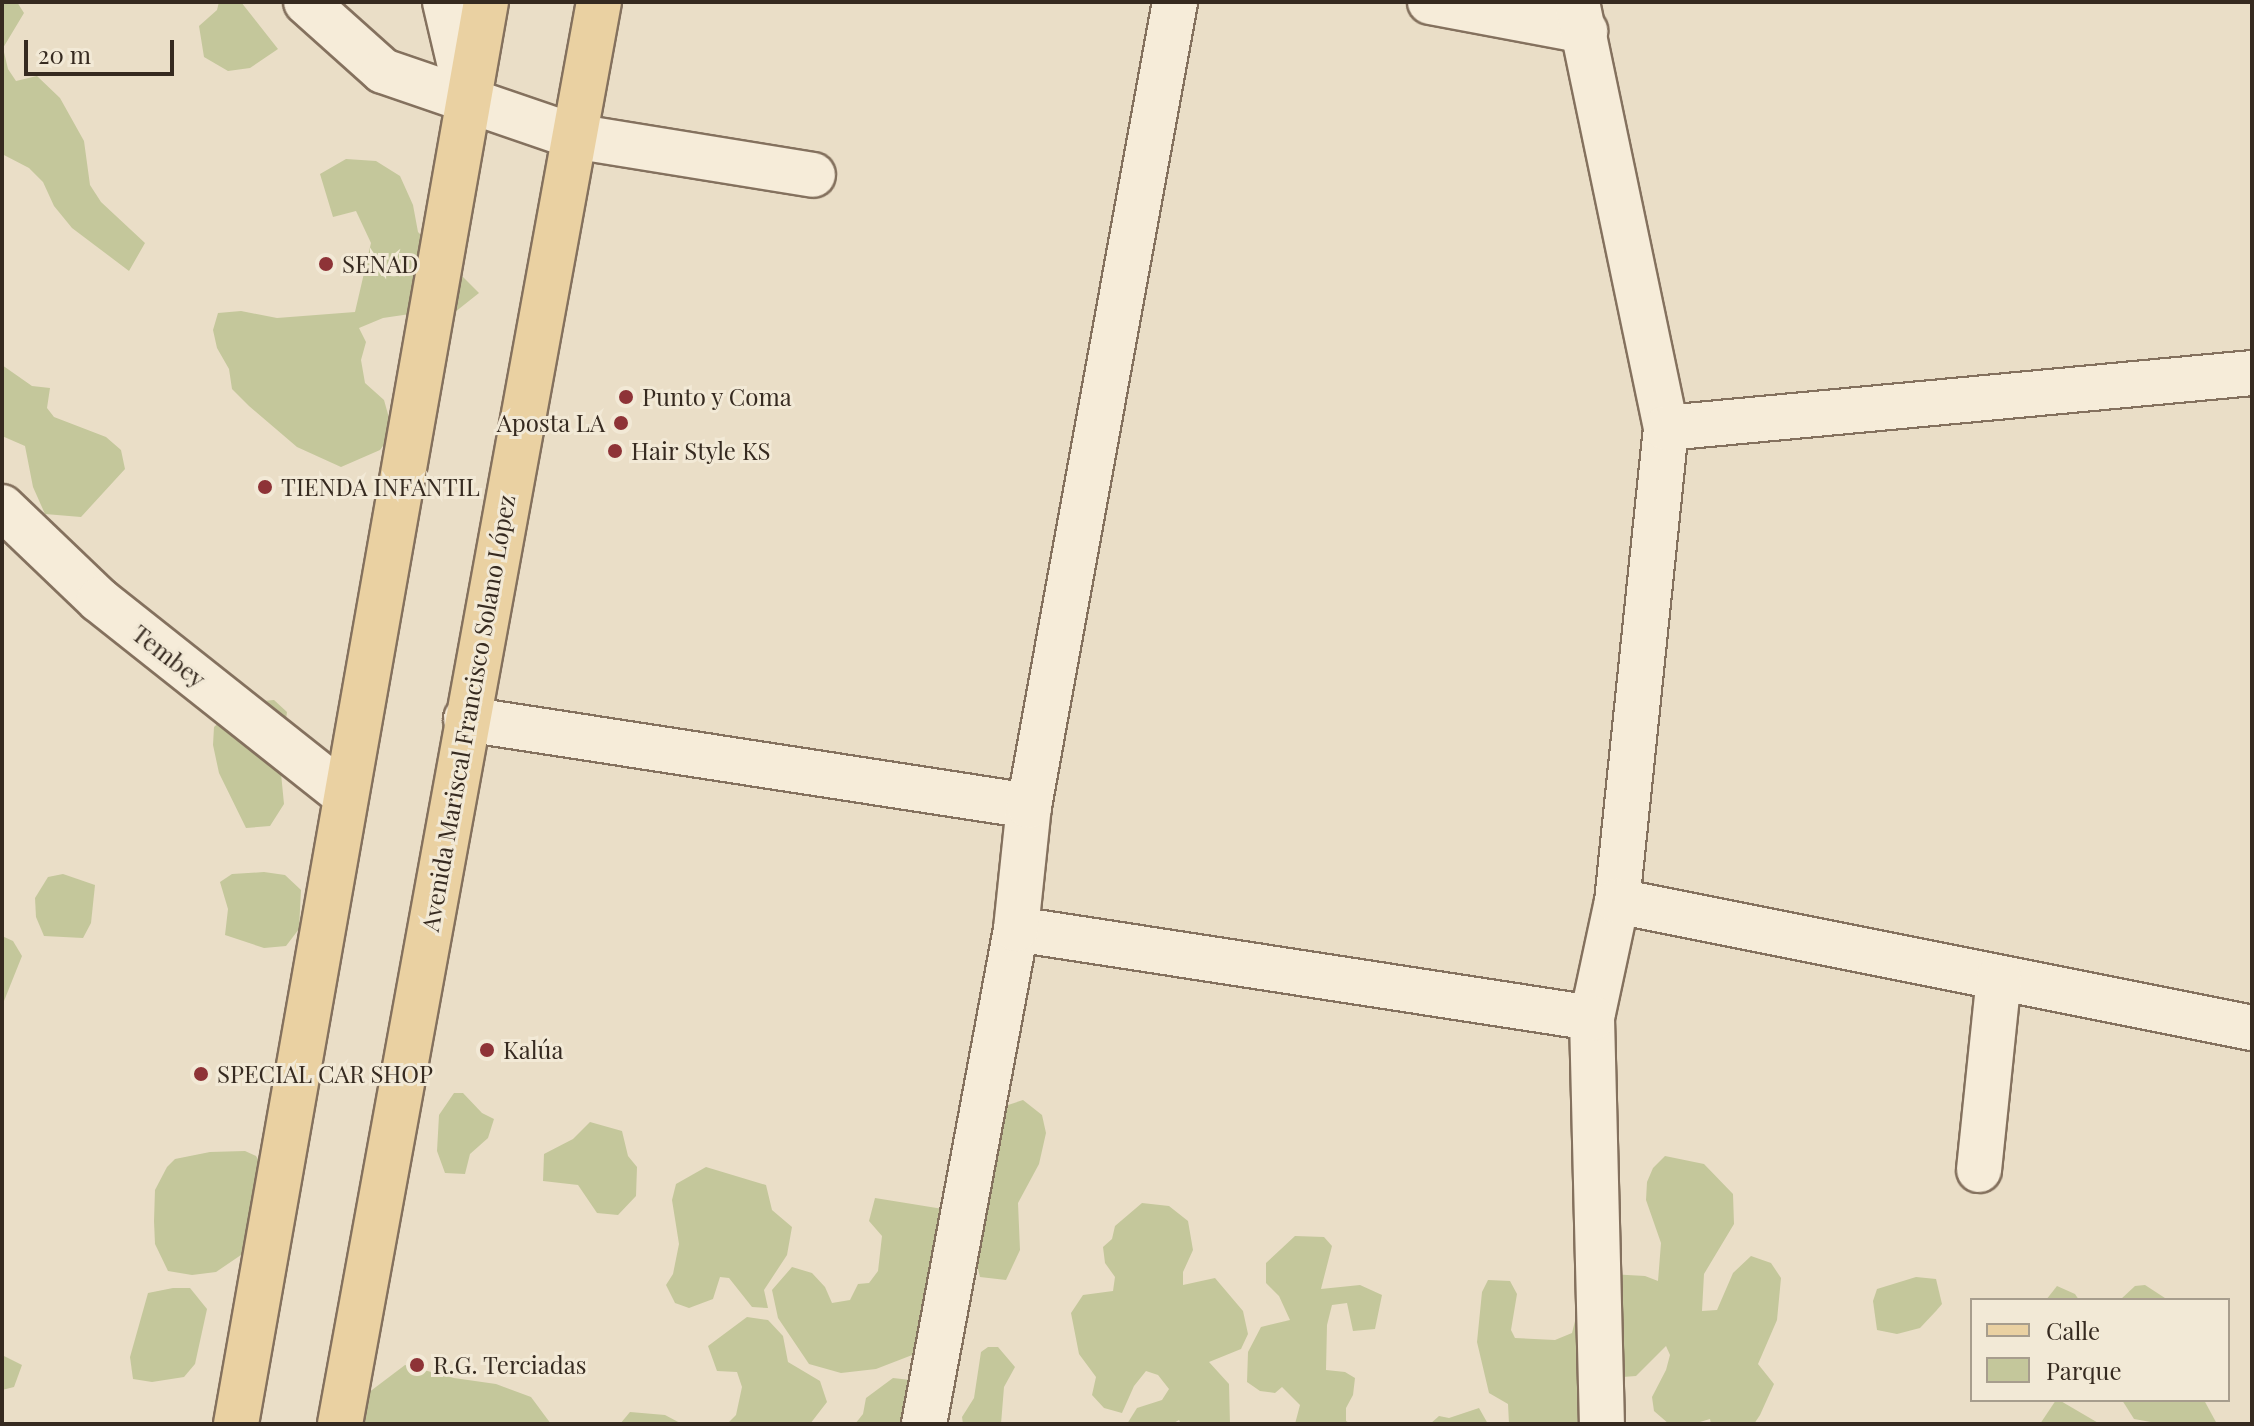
<!DOCTYPE html>
<html>
<head>
<meta charset="utf-8">
<style>
  body { margin:0 }
  #map { position:relative; width:2254px; height:1426px; overflow:hidden; background:#eadec7; font-family:"Playfair Display",serif }
  div>[style] { position:absolute }
  .green>* { inset:0; background:#c4c79b }
  .roads { filter:drop-shadow(2px 0 #84715e) drop-shadow(-2px 0 #84715e) drop-shadow(0 2px #84715e) drop-shadow(0 -2px #84715e) }
  .minor>* { height:44px; margin:-22px; padding:0 22px; transform-origin:22px; border-radius:22px; background:#f6ecd9 }
  .major>* { height:44px; margin:-22px; padding:0 22px; transform-origin:22px; border-radius:22px; background:#ead1a2 }
  .dots>* { width:22px; height:22px; translate:-50% -50%; box-sizing:border-box; border:4px solid #f2e9d6; border-radius:50% }
  span { translate:-50% -50%; white-space:nowrap; text-align:center; line-height:1.15; -webkit-text-stroke:6px #f2e9d6; paint-order:stroke }
  .poi-label { font-size:24px; color:#362a20 }
  .left { translate:0 -50%; text-align:left }
  .right { translate:-100% -50%; text-align:right }
  .street-label { font-size:24px; color:#362a20 }
  .frame { position:absolute; inset:0; border:4px solid #362a20; pointer-events:none }
  .legend { position:absolute; left:1970px; top:1298px; width:260px; height:104px; box-sizing:border-box; background:#f2e9d6; border:2px solid #a79d8d; margin:0; padding:10px 14px; list-style:none; font-size:24px; color:#362a20 }
  .legend li { display:flex; align-items:center; gap:16px; height:40px }
  .legend b { width:40px; border:2px solid #a79d8d }
  .scale { position:absolute; left:24px; top:40px; width:150px; height:36px; box-sizing:border-box; border:4px solid #362a20; border-top:0; padding-left:10px; font-size:24px; line-height:28px; white-space:nowrap; color:#362a20; -webkit-text-stroke:6px #f2e9d6; paint-order:stroke }
</style>
</head>
<body>
<div id="map">
  <div class="green">
    <div style="clip-path:polygon(2px 2px,17px 2px,24px 13px,3px 48px,8px 69px,16px 81px,37px 76px,60px 98px,84px 141px,90px 185px,101px 202px,145px 243px,129px 271px,72px 228px,54px 206px,43px 182px,29px 168px,2px 154px)"></div>
    <div style="clip-path:polygon(219px 2px,241px 2px,278px 49px,250px 68px,228px 71px,204px 57px,199px 26px,217px 10px)"></div>
    <div style="clip-path:polygon(346px 159px,376px 161px,400px 176px,413px 205px,418px 232px,479px 293px,450px 316px,410px 314px,383px 318px,359px 328px,366px 342px,361px 360px,365px 383px,384px 400px,393px 432px,380px 450px,341px 467px,297px 447px,249px 406px,232px 389px,229px 369px,217px 348px,213px 330px,218px 313px,241px 311px,277px 318px,355px 312px,371px 243px,356px 211px,333px 217px,320px 174px)"></div>
    <div style="clip-path:polygon(2px 365px,32px 386px,50px 388px,47px 408px,54px 417px,106px 437px,121px 450px,125px 469px,81px 517px,45px 514px,33px 487px,25px 446px,2px 436px)"></div>
    <div style="clip-path:polygon(274px 700px,287px 712px,280px 763px,284px 804px,270px 826px,246px 828px,219px 773px,213px 745px,214px 727px,240px 703px)"></div>
    <div style="clip-path:polygon(264px 872px,285px 875px,301px 890px,299px 929px,286px 946px,264px 948px,225px 935px,228px 909px,220px 882px,232px 874px)"></div>
    <div style="clip-path:polygon(63px 874px,95px 885px,91px 923px,83px 938px,44px 936px,36px 917px,35px 898px,48px 877px)"></div>
    <div style="clip-path:polygon(2px 936px,13px 941px,22px 956px,2px 1006px)"></div>
    <div style="clip-path:polygon(454px 1093px,463px 1093px,482px 1113px,494px 1119px,488px 1138px,470px 1154px,465px 1174px,445px 1173px,437px 1151px,439px 1115px)"></div>
    <div style="clip-path:polygon(1023px 1100px,1042px 1115px,1046px 1133px,1039px 1164px,1018px 1203px,1020px 1250px,1006px 1280px,980px 1277px,975px 1257px,1005px 1106px)"></div>
    <div style="clip-path:polygon(590px 1122px,622px 1131px,628px 1156px,637px 1167px,636px 1196px,618px 1215px,597px 1213px,578px 1185px,543px 1181px,544px 1154px,573px 1139px)"></div>
    <div style="clip-path:polygon(245px 1151px,256px 1156px,263px 1167px,249px 1238px,241px 1255px,216px 1272px,192px 1275px,168px 1271px,155px 1244px,154px 1221px,155px 1190px,167px 1167px,175px 1159px,210px 1152px)"></div>
    <div style="clip-path:polygon(1665px 1156px,1704px 1164px,1733px 1194px,1734px 1224px,1704px 1274px,1702px 1311px,1717px 1310px,1733px 1273px,1751px 1256px,1771px 1263px,1781px 1278px,1777px 1320px,1758px 1364px,1774px 1384px,1760px 1415px,1754px 1424px,1711px 1424px,1710px 1419px,1693px 1424px,1669px 1424px,1654px 1411px,1652px 1397px,1666px 1370px,1670px 1355px,1666px 1346px,1636px 1376px,1596px 1379px,1602px 1424px,1509px 1424px,1508px 1404px,1489px 1393px,1477px 1342px,1482px 1292px,1488px 1280px,1510px 1281px,1517px 1294px,1511px 1330px,1515px 1338px,1555px 1340px,1572px 1333px,1580px 1301px,1610px 1274px,1645px 1276px,1658px 1281px,1661px 1243px,1646px 1200px,1647px 1182px,1653px 1168px)"></div>
    <div style="clip-path:polygon(706px 1167px,766px 1185px,772px 1210px,792px 1227px,787px 1255px,764px 1290px,768px 1308px,752px 1307px,729px 1278px,720px 1277px,713px 1299px,689px 1308px,675px 1303px,666px 1285px,673px 1274px,679px 1244px,672px 1200px,676px 1184px)"></div>
    <div style="clip-path:polygon(875px 1198px,943px 1209px,972px 1264px,973px 1292px,951px 1340px,876px 1369px,841px 1373px,809px 1364px,778px 1318px,772px 1290px,792px 1267px,812px 1273px,825px 1287px,832px 1303px,850px 1300px,858px 1284px,869px 1283px,878px 1271px,882px 1236px,869px 1221px)"></div>
    <div style="clip-path:polygon(1142px 1203px,1169px 1206px,1188px 1221px,1193px 1250px,1183px 1272px,1183px 1285px,1215px 1278px,1243px 1311px,1248px 1334px,1241px 1349px,1209px 1362px,1229px 1384px,1230px 1424px,1181px 1424px,1179px 1420px,1172px 1424px,1127px 1424px,1137px 1408px,1162px 1400px,1169px 1389px,1158px 1375px,1146px 1371px,1134px 1386px,1122px 1413px,1104px 1408px,1092px 1395px,1096px 1377px,1079px 1354px,1071px 1313px,1083px 1295px,1113px 1291px,1115px 1277px,1105px 1263px,1103px 1247px,1112px 1239px,1115px 1226px)"></div>
    <div style="clip-path:polygon(1295px 1236px,1324px 1237px,1332px 1246px,1321px 1289px,1360px 1285px,1382px 1295px,1375px 1329px,1353px 1331px,1347px 1303px,1332px 1305px,1327px 1325px,1326px 1370px,1345px 1372px,1355px 1378px,1353px 1395px,1346px 1408px,1346px 1421px,1351px 1424px,1295px 1424px,1300px 1405px,1282px 1387px,1275px 1393px,1260px 1391px,1247px 1382px,1248px 1352px,1261px 1327px,1290px 1320px,1279px 1296px,1266px 1283px,1266px 1263px)"></div>
    <div style="clip-path:polygon(1916px 1277px,1936px 1279px,1942px 1304px,1936px 1311px,1920px 1328px,1897px 1334px,1877px 1330px,1873px 1301px,1877px 1289px)"></div>
    <div style="clip-path:polygon(2145px 1285px,2168px 1300px,2120px 1300px,2135px 1286px)"></div>
    <div style="clip-path:polygon(2057px 1286px,2075px 1294px,2079px 1300px,2046px 1300px)"></div>
    <div style="clip-path:polygon(173px 1288px,190px 1288px,207px 1309px,195px 1364px,184px 1377px,152px 1382px,133px 1379px,130px 1357px,148px 1293px)"></div>
    <div style="clip-path:polygon(747px 1317px,768px 1320px,783px 1336px,788px 1362px,820px 1381px,827px 1402px,810px 1424px,727px 1424px,736px 1415px,742px 1387px,737px 1372px,717px 1371px,708px 1346px)"></div>
    <div style="clip-path:polygon(988px 1347px,998px 1347px,1015px 1367px,1004px 1387px,1001px 1424px,963px 1424px,962px 1417px,974px 1398px,981px 1352px)"></div>
    <div style="clip-path:polygon(2px 1355px,22px 1365px,14px 1387px,2px 1390px)"></div>
    <div style="clip-path:polygon(405px 1365px,454px 1378px,496px 1384px,531px 1397px,551px 1424px,353px 1424px,368px 1393px)"></div>
    <div style="clip-path:polygon(893px 1378px,919px 1381px,935px 1424px,855px 1424px,863px 1414px,866px 1398px)"></div>
    <div style="clip-path:polygon(2056px 1400px,2059px 1400px,2100px 1424px,2040px 1424px)"></div>
    <div style="clip-path:polygon(2122px 1400px,2204px 1400px,2217px 1424px,2162px 1424px,2134px 1419px)"></div>
    <div style="clip-path:polygon(1479px 1408px,1488px 1424px,1430px 1424px,1439px 1416px,1449px 1418px)"></div>
    <div style="clip-path:polygon(630px 1412px,665px 1415px,682px 1424px,620px 1424px)"></div>
  </div>
  <div class="roads">
    <div class="minor">
      <div style="left:306px;top:2px;width:103px;rotate:41.9deg"></div>
      <div style="left:383px;top:71px;width:201px;rotate:18.9deg"></div>
      <div style="left:573px;top:136px;width:243px;rotate:9.2deg"></div>
      <div style="left:445px;top:2px;width:101px;rotate:76.8deg"></div>
      <div style="left:1430px;top:2px;width:158px;rotate:10.6deg"></div>
      <div style="left:1577px;top:2px;width:435px;rotate:78.2deg"></div>
      <div style="left:1666px;top:428px;width:476px;rotate:95.9deg"></div>
      <div style="left:1617px;top:901px;width:120px;rotate:102.1deg"></div>
      <div style="left:1592px;top:1018px;width:406px;rotate:88.6deg"></div>
      <div style="left:1666px;top:428px;width:589px;rotate:-5.36deg"></div>
      <div style="left:2px;top:507px;width:134px;rotate:43.8deg"></div>
      <div style="left:99px;top:600px;width:314px;rotate:38.4deg"></div>
      <div style="left:466px;top:719px;width:570px;rotate:8.78deg"></div>
      <div style="left:1617px;top:901px;width:648px;rotate:11.31deg"></div>
      <div style="left:1016px;top:929px;width:583px;rotate:8.78deg"></div>
      <div style="left:1979px;top:1170px;width:193px;rotate:-84.1deg"></div>
      <div style="left:924px;top:1424px;width:503px;rotate:-79.47deg"></div>
      <div style="left:1016px;top:929px;width:124px;rotate:-84deg"></div>
      <div style="left:1029px;top:806px;width:817px;rotate:-79.71deg"></div>
    </div>
    <div class="major">
      <div style="left:236px;top:1424px;width:1444px;rotate:-80.03deg"></div>
      <div style="left:340px;top:1424px;width:1445px;rotate:-79.68deg"></div>
    </div>
  </div>
  <div class="dots">
    <div style="left:326px;top:264px;background:#8e3337"></div>
    <div style="left:626px;top:397px;background:#8e3337"></div>
    <div style="left:621px;top:423px;background:#8e3337"></div>
    <div style="left:615px;top:451px;background:#8e3337"></div>
    <div style="left:265px;top:487px;background:#8e3337"></div>
    <div style="left:487px;top:1050px;background:#8e3337"></div>
    <div style="left:201px;top:1074px;background:#8e3337"></div>
    <div style="left:417px;top:1365px;background:#8e3337"></div>
  </div>
  <div class="poi-label">
    <span class="left" style="left:342px;top:264px">SENAD</span>
    <span class="left" style="left:642px;top:397px">Punto y Coma</span>
    <span class="right" style="left:605px;top:423px">Aposta LA</span>
    <span class="left" style="left:631px;top:451px">Hair Style KS</span>
    <span class="left" style="left:281px;top:487px">TIENDA INFANTIL</span>
    <span class="left" style="left:503px;top:1050px">Kalúa</span>
    <span class="left" style="left:217px;top:1074px">SPECIAL CAR SHOP</span>
    <span class="left" style="left:433px;top:1365px">R.G. Terciadas</span>
  </div>
  <div class="street-label">
    <span style="left:169px;top:656px;rotate:38deg">Tembey</span>
    <span style="left:468px;top:713px;rotate:-80deg">Avenida Mariscal Francisco Solano López</span>
  </div>
  <div class="frame"></div>
  <ul class="legend">
  <li><b style="height:10px;background:#ead1a2"></b>Calle</li>
  <li><b style="height:22px;background:#c4c79b"></b>Parque</li>
  </ul>
  <div class="scale">20 m</div>
</div>
</body>
</html>
